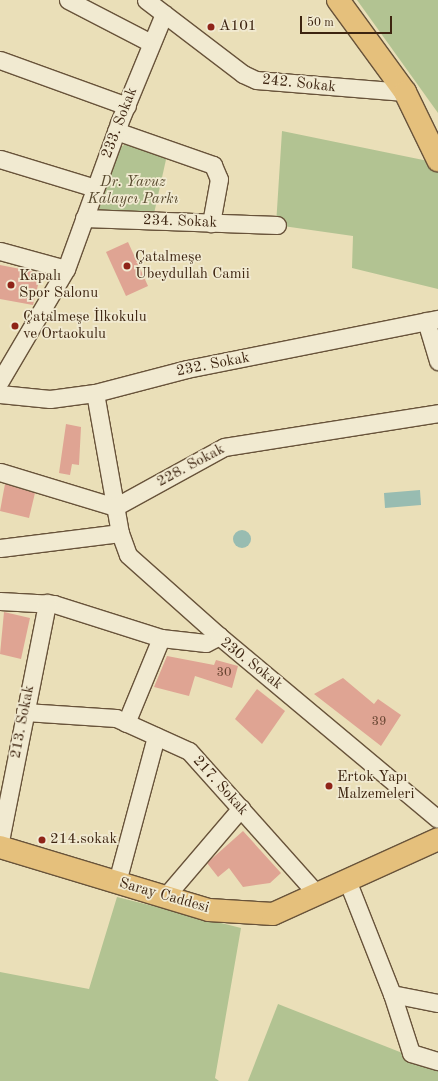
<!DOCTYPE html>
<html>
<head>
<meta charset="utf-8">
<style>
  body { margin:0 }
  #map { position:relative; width:438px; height:1081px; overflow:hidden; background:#eadfb8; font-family:"Old Standard TT",serif }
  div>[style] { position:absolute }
  .green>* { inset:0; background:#b2c392 }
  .water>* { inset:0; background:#98bcb1 }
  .round { border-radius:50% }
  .building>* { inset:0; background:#dfa493 }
  .roads { filter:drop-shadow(1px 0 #68533a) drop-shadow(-1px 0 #68533a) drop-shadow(0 1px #68533a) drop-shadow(0 -1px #68533a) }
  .minor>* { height:17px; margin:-8.5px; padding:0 8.5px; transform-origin:8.5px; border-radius:8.5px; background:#f1ead1 }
  .major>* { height:22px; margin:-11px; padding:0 11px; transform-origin:11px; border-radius:11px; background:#e5c07c }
  .dots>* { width:11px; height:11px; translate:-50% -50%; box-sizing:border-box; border:2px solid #f1ead1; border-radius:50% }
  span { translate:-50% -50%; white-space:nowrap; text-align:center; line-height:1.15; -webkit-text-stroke:3.5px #f1ead1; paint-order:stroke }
  .number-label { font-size:13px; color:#664431 }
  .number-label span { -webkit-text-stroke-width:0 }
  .poi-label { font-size:15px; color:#3d2410 }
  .left { translate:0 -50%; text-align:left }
  .street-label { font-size:15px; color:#3d2410 }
  .park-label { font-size:15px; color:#5a4c30; font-style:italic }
  .scale { position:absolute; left:300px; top:16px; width:92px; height:18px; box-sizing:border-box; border:2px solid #3d2410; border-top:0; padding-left:5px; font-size:12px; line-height:14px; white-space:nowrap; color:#3d2410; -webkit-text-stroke:3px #f1ead1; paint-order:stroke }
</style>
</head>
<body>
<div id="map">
  <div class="green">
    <div style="clip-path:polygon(357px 0,438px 0,438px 113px)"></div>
    <div style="clip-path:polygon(282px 131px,433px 162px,438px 173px,438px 289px,352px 268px,353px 236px,276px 225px)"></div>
    <div style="clip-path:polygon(127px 143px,167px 155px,153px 218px,97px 214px,121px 147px)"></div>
    <div style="clip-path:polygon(117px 897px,241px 928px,215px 1078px,219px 1081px,0 1081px,0 972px,89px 989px)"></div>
    <div style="clip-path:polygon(278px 1004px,438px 1067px,438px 1081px,248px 1081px)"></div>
  </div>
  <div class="water">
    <div style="clip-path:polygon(420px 490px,421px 505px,385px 508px,384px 493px)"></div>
    <div class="round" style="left:233px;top:530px;width:18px;height:18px"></div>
  </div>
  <div class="building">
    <div style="clip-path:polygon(128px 242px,148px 286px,126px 296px,106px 252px)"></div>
    <div style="clip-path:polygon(0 265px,41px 273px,33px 305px,0 299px)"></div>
    <div style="clip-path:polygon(66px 424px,81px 427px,79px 465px,72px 464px,70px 475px,59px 473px)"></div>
    <div style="clip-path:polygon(5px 484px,35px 493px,29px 518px,0 511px)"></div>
    <div style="clip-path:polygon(4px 612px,30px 618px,21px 659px,0 654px)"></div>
    <div style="clip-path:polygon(167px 656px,214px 665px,216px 660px,238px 666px,232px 688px,195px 676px,189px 696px,154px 687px)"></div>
    <div style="clip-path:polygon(343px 678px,374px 704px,378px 699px,401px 715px,381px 746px,314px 694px)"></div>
    <div style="clip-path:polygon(257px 689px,285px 711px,262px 744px,235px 719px)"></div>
    <div style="clip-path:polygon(243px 831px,281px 873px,270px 883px,243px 887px,229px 868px,218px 877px,207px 863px)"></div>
  </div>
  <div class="roads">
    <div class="minor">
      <div style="left:68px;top:0;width:93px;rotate:27.4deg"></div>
      <div style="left:146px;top:0;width:122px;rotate:37.3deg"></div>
      <div style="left:243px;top:74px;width:14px;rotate:25deg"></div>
      <div style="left:256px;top:80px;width:149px;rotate:4.6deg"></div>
      <div style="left:0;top:60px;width:135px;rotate:19.9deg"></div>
      <div style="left:116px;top:131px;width:103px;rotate:19.3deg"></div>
      <div style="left:213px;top:165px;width:15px;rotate:67deg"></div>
      <div style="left:219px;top:179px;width:45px;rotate:100.3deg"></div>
      <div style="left:0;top:159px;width:99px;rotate:17deg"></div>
      <div style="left:84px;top:218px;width:193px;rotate:2.1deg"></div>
      <div style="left:0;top:251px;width:68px;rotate:15.3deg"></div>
      <div style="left:426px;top:321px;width:42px;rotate:73.3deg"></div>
      <div style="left:0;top:381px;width:130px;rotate:-59.5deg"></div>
      <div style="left:66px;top:269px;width:155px;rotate:-70deg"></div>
      <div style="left:119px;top:123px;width:118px;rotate:-67.6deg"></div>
      <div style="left:95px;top:393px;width:142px;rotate:79.9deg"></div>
      <div style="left:120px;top:533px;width:23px;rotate:70deg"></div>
      <div style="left:128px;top:555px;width:122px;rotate:41.7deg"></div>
      <div style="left:0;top:394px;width:50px;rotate:5.7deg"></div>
      <div style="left:50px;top:399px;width:45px;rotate:-7.6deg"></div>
      <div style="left:95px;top:393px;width:95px;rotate:-14.6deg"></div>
      <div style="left:187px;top:369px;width:256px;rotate:-11.3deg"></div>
      <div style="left:0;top:472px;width:120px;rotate:16.9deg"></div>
      <div style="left:115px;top:507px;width:124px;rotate:-28.8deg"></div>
      <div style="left:224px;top:447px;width:217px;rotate:-9deg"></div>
      <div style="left:0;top:548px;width:121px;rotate:-7.1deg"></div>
      <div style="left:0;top:601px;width:54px;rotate:3.2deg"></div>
      <div style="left:54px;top:604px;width:112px;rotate:17.6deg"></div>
      <div style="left:161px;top:638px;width:45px;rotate:6.3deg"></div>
      <div style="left:206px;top:643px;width:15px;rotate:-28deg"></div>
      <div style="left:219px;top:636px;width:285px;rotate:39.9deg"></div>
      <div style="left:25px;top:712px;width:91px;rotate:3.8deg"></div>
      <div style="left:116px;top:718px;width:80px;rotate:24.3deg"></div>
      <div style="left:189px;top:751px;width:192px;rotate:48.2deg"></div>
      <div style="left:126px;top:723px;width:92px;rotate:-67.6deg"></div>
      <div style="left:0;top:841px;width:243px;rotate:-78.8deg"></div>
      <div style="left:347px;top:880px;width:123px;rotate:68.5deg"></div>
      <div style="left:392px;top:994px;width:47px;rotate:11.1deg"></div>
      <div style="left:117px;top:882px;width:151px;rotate:-75deg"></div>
      <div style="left:165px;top:897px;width:117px;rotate:-49.5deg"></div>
      <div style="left:392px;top:994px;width:62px;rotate:72.1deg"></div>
      <div style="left:411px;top:1053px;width:28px;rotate:17deg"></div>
    </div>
    <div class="major">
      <div style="left:338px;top:0;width:114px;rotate:53.9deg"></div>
      <div style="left:405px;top:92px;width:76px;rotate:64.1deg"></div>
      <div style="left:0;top:847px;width:218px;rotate:16.8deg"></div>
      <div style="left:209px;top:910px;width:64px;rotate:3.6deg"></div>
      <div style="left:273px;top:914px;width:181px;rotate:-24.4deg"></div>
    </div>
  </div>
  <div class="dots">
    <div style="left:211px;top:27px;background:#8f2418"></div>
    <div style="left:127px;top:266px;background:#8f2418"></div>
    <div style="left:11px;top:285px;background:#8f2418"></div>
    <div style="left:15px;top:326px;background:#8f2418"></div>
    <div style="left:329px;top:786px;background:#8f2418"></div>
    <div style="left:42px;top:840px;background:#8f2418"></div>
  </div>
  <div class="number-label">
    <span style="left:224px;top:673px">30</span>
    <span style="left:379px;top:722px">39</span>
  </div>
  <div class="poi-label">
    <span class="left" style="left:219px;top:27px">A101</span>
    <span class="left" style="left:135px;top:266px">Çatalmeşe<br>Ubeydullah Camii</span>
    <span class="left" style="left:19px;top:285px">Kapalı<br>Spor Salonu</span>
    <span class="left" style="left:23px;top:326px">Çatalmeşe İlkokulu<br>ve Ortaokulu</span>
    <span class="left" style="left:337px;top:786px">Ertok Yapı<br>Malzemeleri</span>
    <span class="left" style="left:50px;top:840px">214.sokak</span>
  </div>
  <div class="street-label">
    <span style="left:299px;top:84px;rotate:6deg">242. Sokak</span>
    <span style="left:120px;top:123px;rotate:-69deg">233. Sokak</span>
    <span style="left:180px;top:222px;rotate:2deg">234. Sokak</span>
    <span style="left:213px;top:365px;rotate:-11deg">232. Sokak</span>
    <span style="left:191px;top:466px;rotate:-28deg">228. Sokak</span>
    <span style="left:251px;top:664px;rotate:38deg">230. Sokak</span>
    <span style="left:23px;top:722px;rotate:-79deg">213. Sokak</span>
    <span style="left:220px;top:786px;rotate:48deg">217. Sokak</span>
    <span style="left:164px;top:896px;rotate:16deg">Saray Caddesi</span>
  </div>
  <div class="park-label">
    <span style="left:133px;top:191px">Dr. Yavuz<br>Kalaycı Parkı</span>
  </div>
  <div class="scale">50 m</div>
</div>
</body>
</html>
